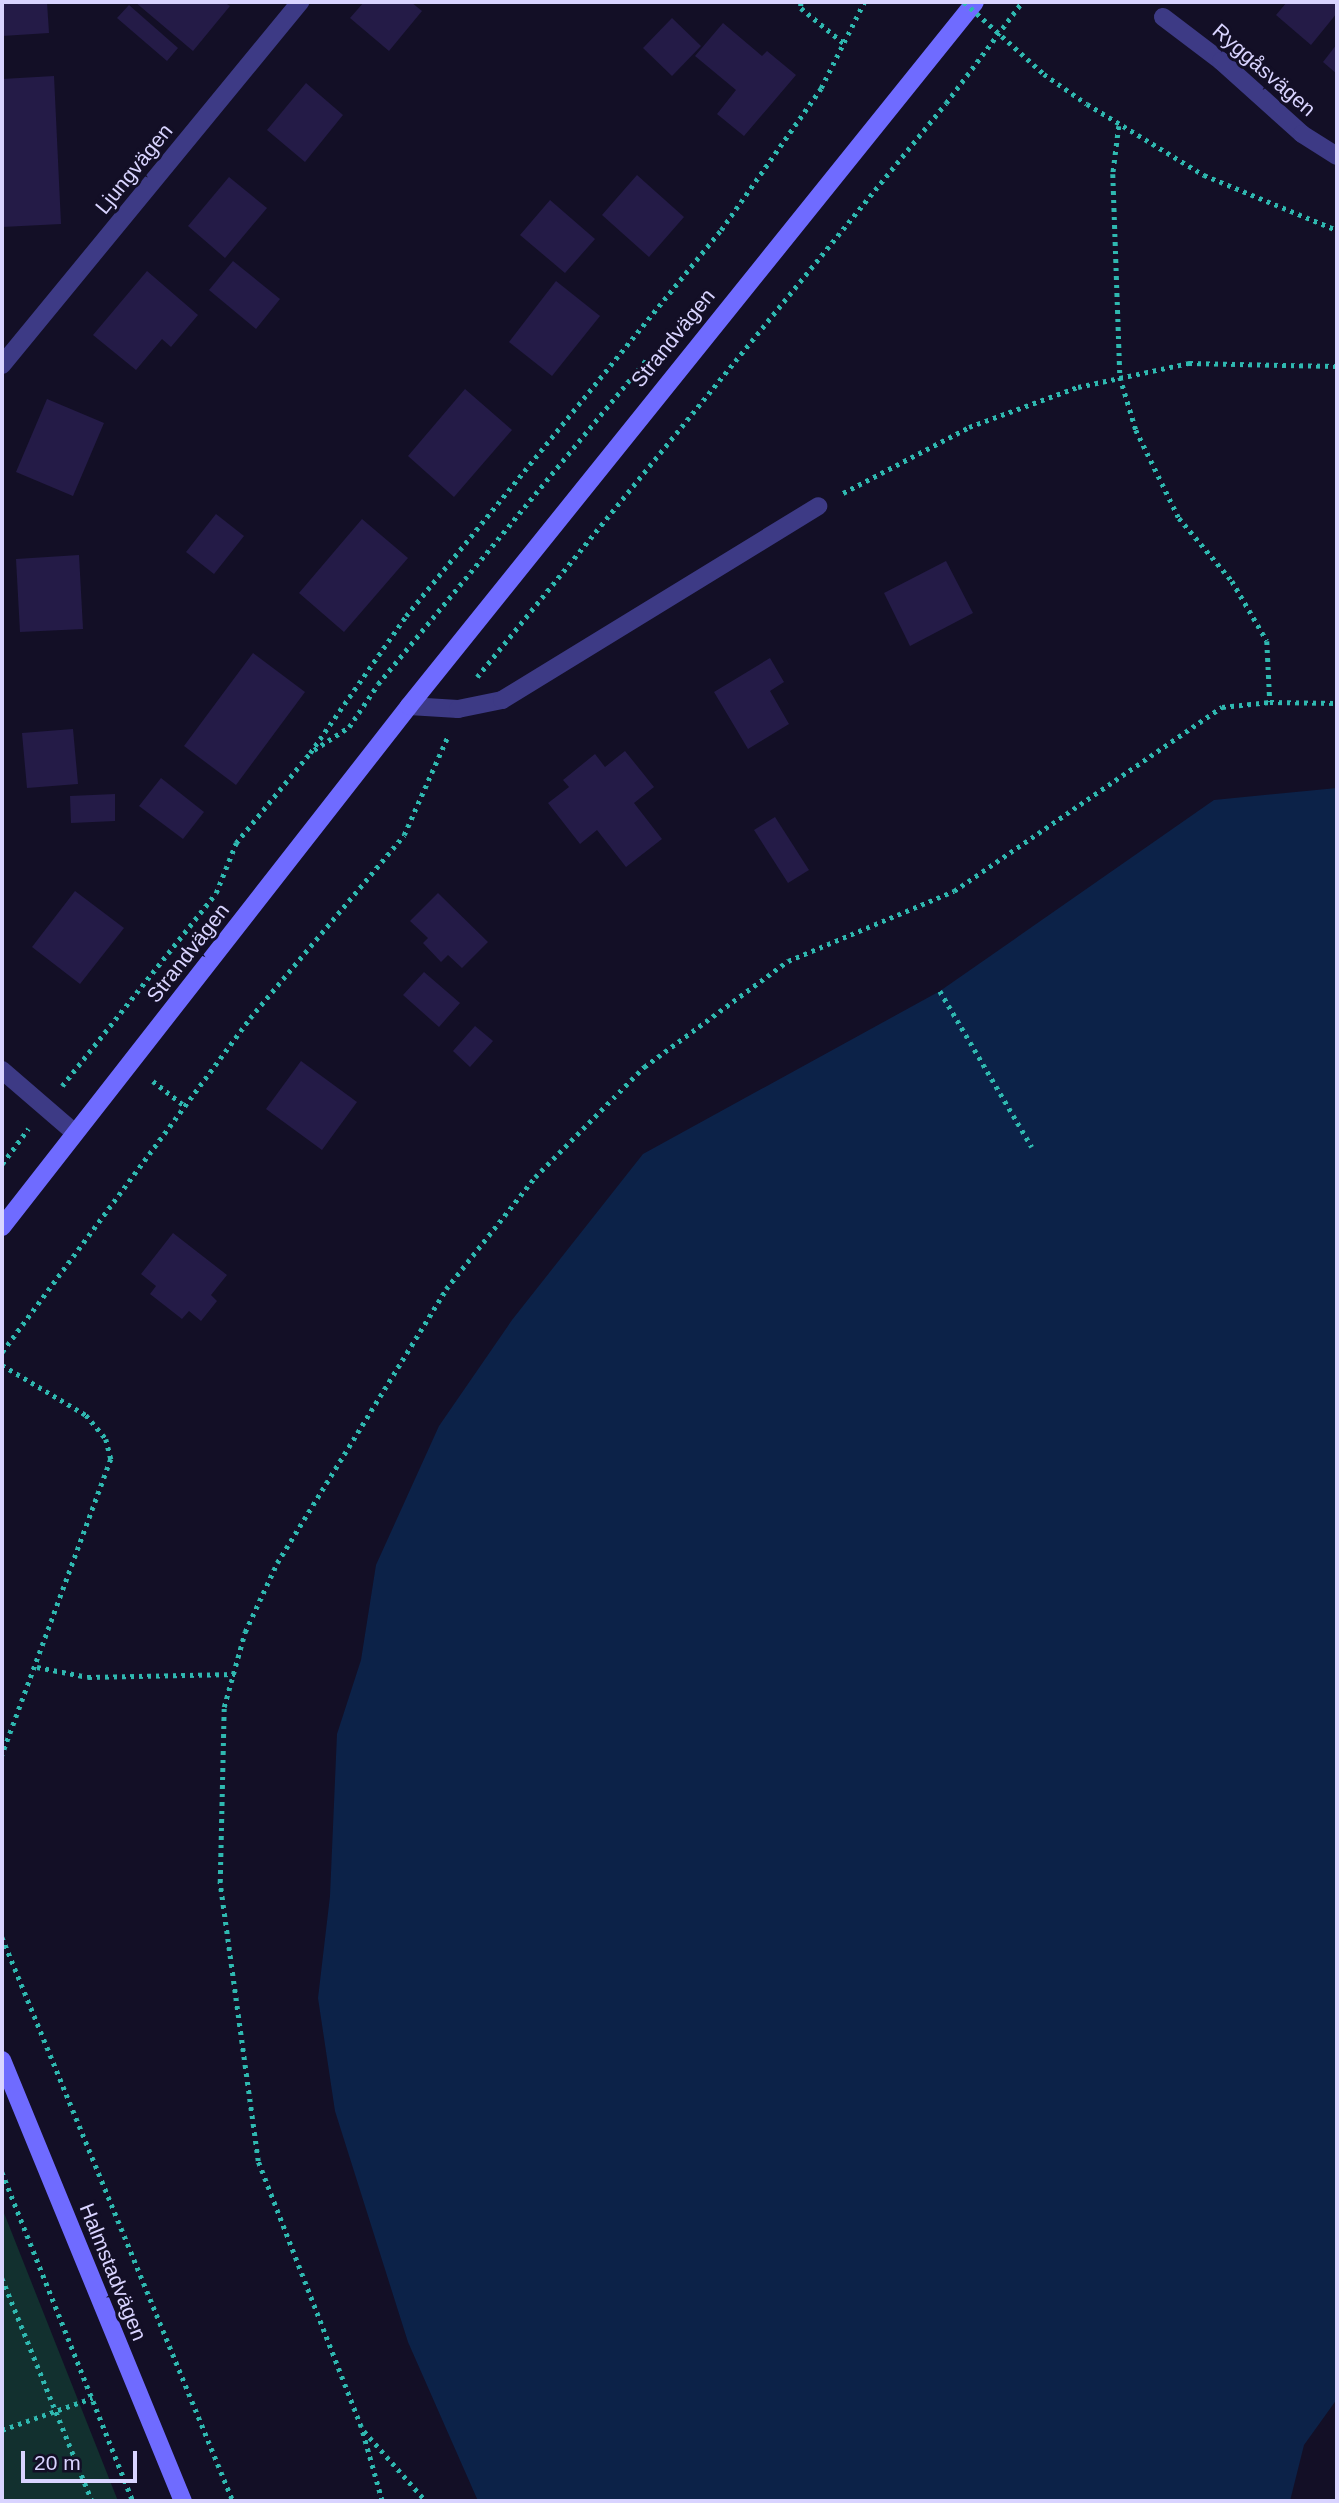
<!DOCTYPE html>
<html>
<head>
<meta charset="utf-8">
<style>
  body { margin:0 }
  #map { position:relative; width:1339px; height:2503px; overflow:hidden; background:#130f26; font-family:Helvetica,sans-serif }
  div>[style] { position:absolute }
  .green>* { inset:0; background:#12302f }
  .water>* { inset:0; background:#0c2248 }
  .building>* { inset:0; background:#241b47 }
  .path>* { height:4.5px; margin-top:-2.25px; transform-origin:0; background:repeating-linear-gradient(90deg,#2fb8b0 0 3.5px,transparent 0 8.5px) }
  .street>* { height:18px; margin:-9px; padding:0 9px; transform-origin:9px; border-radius:9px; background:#3d3a85 }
  .secondary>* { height:18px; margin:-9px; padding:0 9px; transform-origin:9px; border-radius:9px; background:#6f6bff }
  .path-bridge>* { height:4.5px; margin-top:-2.25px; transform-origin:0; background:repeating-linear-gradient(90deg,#2fb8b0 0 3.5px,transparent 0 8.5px) }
  span { translate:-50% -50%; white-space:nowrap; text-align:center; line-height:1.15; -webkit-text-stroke:6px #130f26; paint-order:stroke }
  .street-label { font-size:21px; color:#d9d4ff }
  .frame { position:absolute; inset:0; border:4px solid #d9d4ff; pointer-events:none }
  .scale { position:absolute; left:21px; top:2451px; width:116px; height:32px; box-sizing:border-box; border:4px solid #d9d4ff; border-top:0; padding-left:9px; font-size:21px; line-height:24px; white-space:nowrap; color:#d9d4ff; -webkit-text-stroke:5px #130f26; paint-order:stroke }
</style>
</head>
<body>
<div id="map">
  <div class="green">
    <div style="clip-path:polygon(2px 2208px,118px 2501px,2px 2501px)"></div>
  </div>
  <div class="water">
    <div style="clip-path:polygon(1337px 788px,1337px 2399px,1304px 2445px,1290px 2501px,478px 2501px,408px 2342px,335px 2111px,318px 1998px,330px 1896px,337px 1734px,361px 1660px,376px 1565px,439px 1426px,512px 1320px,643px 1154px,940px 991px,1214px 800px)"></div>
  </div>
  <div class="building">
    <div style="clip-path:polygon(2px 2px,47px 2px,49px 33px,2px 36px)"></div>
    <div style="clip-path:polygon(135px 2px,224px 2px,230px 6px,193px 51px)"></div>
    <div style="clip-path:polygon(364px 2px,411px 2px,422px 11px,389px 51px,350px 18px)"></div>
    <div style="clip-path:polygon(1287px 2px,1337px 2px,1337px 13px,1311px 45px,1276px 15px)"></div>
    <div style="clip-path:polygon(129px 5px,178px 48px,167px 61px,117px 18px)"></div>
    <div style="clip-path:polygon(672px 18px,701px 46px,672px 76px,643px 48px)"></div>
    <div style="clip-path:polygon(723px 23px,762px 56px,767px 51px,796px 75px,744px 136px,717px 114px,736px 90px,695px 56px)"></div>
    <div style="clip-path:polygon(1337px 44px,1337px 74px,1323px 62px)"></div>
    <div style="clip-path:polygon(54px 76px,61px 224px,2px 227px,2px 79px)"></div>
    <div style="clip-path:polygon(306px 83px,343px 115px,305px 162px,267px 130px)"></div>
    <div style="clip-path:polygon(637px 175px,684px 217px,649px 257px,602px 215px)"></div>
    <div style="clip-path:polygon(229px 177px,267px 208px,225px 258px,188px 226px)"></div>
    <div style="clip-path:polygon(550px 200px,595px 239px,565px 273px,520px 235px)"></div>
    <div style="clip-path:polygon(233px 261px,280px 299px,256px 329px,209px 290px)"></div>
    <div style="clip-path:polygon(147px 271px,198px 315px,171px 347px,162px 339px,136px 370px,93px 335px)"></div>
    <div style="clip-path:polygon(556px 281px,600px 316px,552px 376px,509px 342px)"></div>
    <div style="clip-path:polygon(465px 389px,512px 430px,454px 497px,408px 456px)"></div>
    <div style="clip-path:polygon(47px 399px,104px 423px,73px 496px,16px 472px)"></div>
    <div style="clip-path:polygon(216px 514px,244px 536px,214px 574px,186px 552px)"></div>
    <div style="clip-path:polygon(362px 519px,408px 558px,344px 632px,299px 593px)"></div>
    <div style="clip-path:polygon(79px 555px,83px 629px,20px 632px,16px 559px)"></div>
    <div style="clip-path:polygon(946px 561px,973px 613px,910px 646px,884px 593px)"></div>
    <div style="clip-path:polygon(253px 653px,305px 692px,236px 785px,184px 746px)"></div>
    <div style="clip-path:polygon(770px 658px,784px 682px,770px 691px,789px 724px,748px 749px,714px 692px)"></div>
    <div style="clip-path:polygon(73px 729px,78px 784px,27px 788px,22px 733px)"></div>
    <div style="clip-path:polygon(625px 751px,654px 787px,634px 803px,662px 839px,626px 867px,597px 830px,580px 844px,548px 803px,569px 787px,563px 780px,595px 754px,605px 767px)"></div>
    <div style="clip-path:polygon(161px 778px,204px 812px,183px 839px,139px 806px)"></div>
    <div style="clip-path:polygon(115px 794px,115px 821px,71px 823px,70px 796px)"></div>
    <div style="clip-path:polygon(775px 817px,809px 870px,788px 883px,754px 830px)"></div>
    <div style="clip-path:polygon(75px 891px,124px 928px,80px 984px,32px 947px)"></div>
    <div style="clip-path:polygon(438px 893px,488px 942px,462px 968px,448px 955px,441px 962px,423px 943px,428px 938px,410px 921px)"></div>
    <div style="clip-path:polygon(424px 972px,460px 1003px,439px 1027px,403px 995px)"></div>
    <div style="clip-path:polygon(475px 1026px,493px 1041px,470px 1067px,453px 1051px)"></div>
    <div style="clip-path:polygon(301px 1061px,357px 1102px,322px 1150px,266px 1109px)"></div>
    <div style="clip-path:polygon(173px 1233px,227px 1275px,211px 1295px,217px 1301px,201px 1321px,189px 1311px,182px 1319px,150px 1294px,156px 1286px,141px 1274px)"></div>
  </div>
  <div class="path">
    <div style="left:801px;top:2px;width:6px;rotate:90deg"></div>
    <div style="left:801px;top:8px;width:58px;rotate:39.4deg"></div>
    <div style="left:1087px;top:104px;width:137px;rotate:31.3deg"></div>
    <div style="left:1204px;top:175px;width:144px;rotate:22.5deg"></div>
    <div style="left:1119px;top:126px;width:48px;rotate:97.1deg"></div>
    <div style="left:1113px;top:174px;width:203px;rotate:88deg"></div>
    <div style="left:1120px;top:377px;width:55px;rotate:73.2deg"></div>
    <div style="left:1136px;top:430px;width:98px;rotate:64deg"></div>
    <div style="left:1179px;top:518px;width:82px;rotate:49.9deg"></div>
    <div style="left:1232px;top:581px;width:69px;rotate:59.7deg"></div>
    <div style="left:1267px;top:641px;width:61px;rotate:87.2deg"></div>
    <div style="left:843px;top:493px;width:142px;rotate:-27.6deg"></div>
    <div style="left:969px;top:427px;width:116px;rotate:-20.2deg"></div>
    <div style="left:1078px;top:387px;width:114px;rotate:-12.2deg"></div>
    <div style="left:1189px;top:363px;width:148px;rotate:1.2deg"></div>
    <div style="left:477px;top:677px;width:741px;rotate:-50.75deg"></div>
    <div style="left:946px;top:103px;width:126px;rotate:-53deg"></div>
    <div style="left:314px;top:750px;width:42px;rotate:-33.3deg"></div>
    <div style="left:349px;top:727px;width:52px;rotate:-56deg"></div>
    <div style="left:378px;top:684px;width:422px;rotate:-50.4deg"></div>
    <div style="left:940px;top:991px;width:181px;rotate:59.5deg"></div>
    <div style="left:153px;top:1081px;width:41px;rotate:38deg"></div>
    <div style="left:62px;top:1086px;width:247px;rotate:-51.4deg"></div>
    <div style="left:216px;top:893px;width:54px;rotate:-68.2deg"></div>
    <div style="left:236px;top:843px;width:117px;rotate:-50.6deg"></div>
    <div style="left:310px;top:753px;width:167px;rotate:-55deg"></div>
    <div style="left:406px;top:616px;width:498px;rotate:-50.8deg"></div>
    <div style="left:721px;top:230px;width:174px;rotate:-54.8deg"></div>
    <div style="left:821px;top:88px;width:96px;rotate:-63.4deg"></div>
    <div style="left:2px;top:1164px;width:44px;rotate:-53.4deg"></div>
    <div style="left:2px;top:1352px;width:416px;rotate:-53.4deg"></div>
    <div style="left:250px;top:1018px;width:239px;rotate:-49.9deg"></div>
    <div style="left:404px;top:835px;width:106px;rotate:-66.1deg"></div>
    <div style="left:2px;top:1365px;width:98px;rotate:30.8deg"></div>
    <div style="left:86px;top:1415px;width:31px;rotate:50deg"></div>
    <div style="left:106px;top:1439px;width:21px;rotate:76deg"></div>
    <div style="left:111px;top:1459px;width:316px;rotate:110.2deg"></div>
    <div style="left:37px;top:1667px;width:52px;rotate:11.1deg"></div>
    <div style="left:88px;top:1677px;width:147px;rotate:-1.2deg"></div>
    <div style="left:2px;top:1937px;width:609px;rotate:67.73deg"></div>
    <div style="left:2px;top:2172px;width:354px;rotate:68.3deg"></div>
    <div style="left:2px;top:2278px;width:240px;rotate:68deg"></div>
    <div style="left:2px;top:2430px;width:96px;rotate:-19.6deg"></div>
    <div style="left:364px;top:2431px;width:94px;rotate:48.5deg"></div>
    <div style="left:382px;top:2501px;width:77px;rotate:-105.8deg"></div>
    <div style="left:361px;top:2427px;width:285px;rotate:-111.2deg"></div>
    <div style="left:258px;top:2161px;width:282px;rotate:-97.8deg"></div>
    <div style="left:220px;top:1882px;width:175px;rotate:-88.7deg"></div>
    <div style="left:224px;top:1707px;width:78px;rotate:-74.4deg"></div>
    <div style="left:245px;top:1632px;width:76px;rotate:-65.1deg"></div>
    <div style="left:277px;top:1563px;width:322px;rotate:-58.3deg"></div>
    <div style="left:446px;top:1289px;width:143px;rotate:-51.5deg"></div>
    <div style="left:535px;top:1177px;width:155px;rotate:-45.3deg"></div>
    <div style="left:644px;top:1067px;width:179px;rotate:-36.4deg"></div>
    <div style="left:788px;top:961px;width:180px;rotate:-22.9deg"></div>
    <div style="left:954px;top:891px;width:325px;rotate:-34.5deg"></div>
    <div style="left:1222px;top:707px;width:48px;rotate:-5.9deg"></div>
    <div style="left:1270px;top:702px;width:67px;rotate:0.9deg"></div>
  </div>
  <div class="street">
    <div style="left:1163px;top:17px;width:73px;rotate:37.2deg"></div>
    <div style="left:1221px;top:61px;width:109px;rotate:42deg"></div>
    <div style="left:1302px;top:134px;width:41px;rotate:32.2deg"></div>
    <div style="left:2px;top:365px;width:470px;rotate:-50.6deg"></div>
    <div style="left:409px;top:706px;width:49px;rotate:3.5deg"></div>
    <div style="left:458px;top:709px;width:45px;rotate:-11.6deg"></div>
    <div style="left:502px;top:700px;width:371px;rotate:-31.5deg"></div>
    <div style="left:2px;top:1070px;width:96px;rotate:40.8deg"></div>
  </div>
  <div class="secondary">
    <div style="left:2px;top:1227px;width:661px;rotate:-52deg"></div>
    <div style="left:409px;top:706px;width:903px;rotate:-51.2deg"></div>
    <div style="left:2px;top:2060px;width:477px;rotate:67.7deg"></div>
  </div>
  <div class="path-bridge">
    <div style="left:964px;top:2px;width:108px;rotate:42deg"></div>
    <div style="left:1044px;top:74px;width:52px;rotate:34.9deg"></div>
  </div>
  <div class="street-label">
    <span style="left:1264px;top:70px;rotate:41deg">Ryggåsvägen</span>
    <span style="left:134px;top:169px;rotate:-51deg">Ljungvägen</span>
    <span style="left:673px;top:338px;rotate:-51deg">Strandvägen</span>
    <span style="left:188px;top:953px;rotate:-52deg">Strandvägen</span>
    <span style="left:113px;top:2272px;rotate:68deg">Halmstadvägen</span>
  </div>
  <div class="frame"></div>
  <div class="scale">20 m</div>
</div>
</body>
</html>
